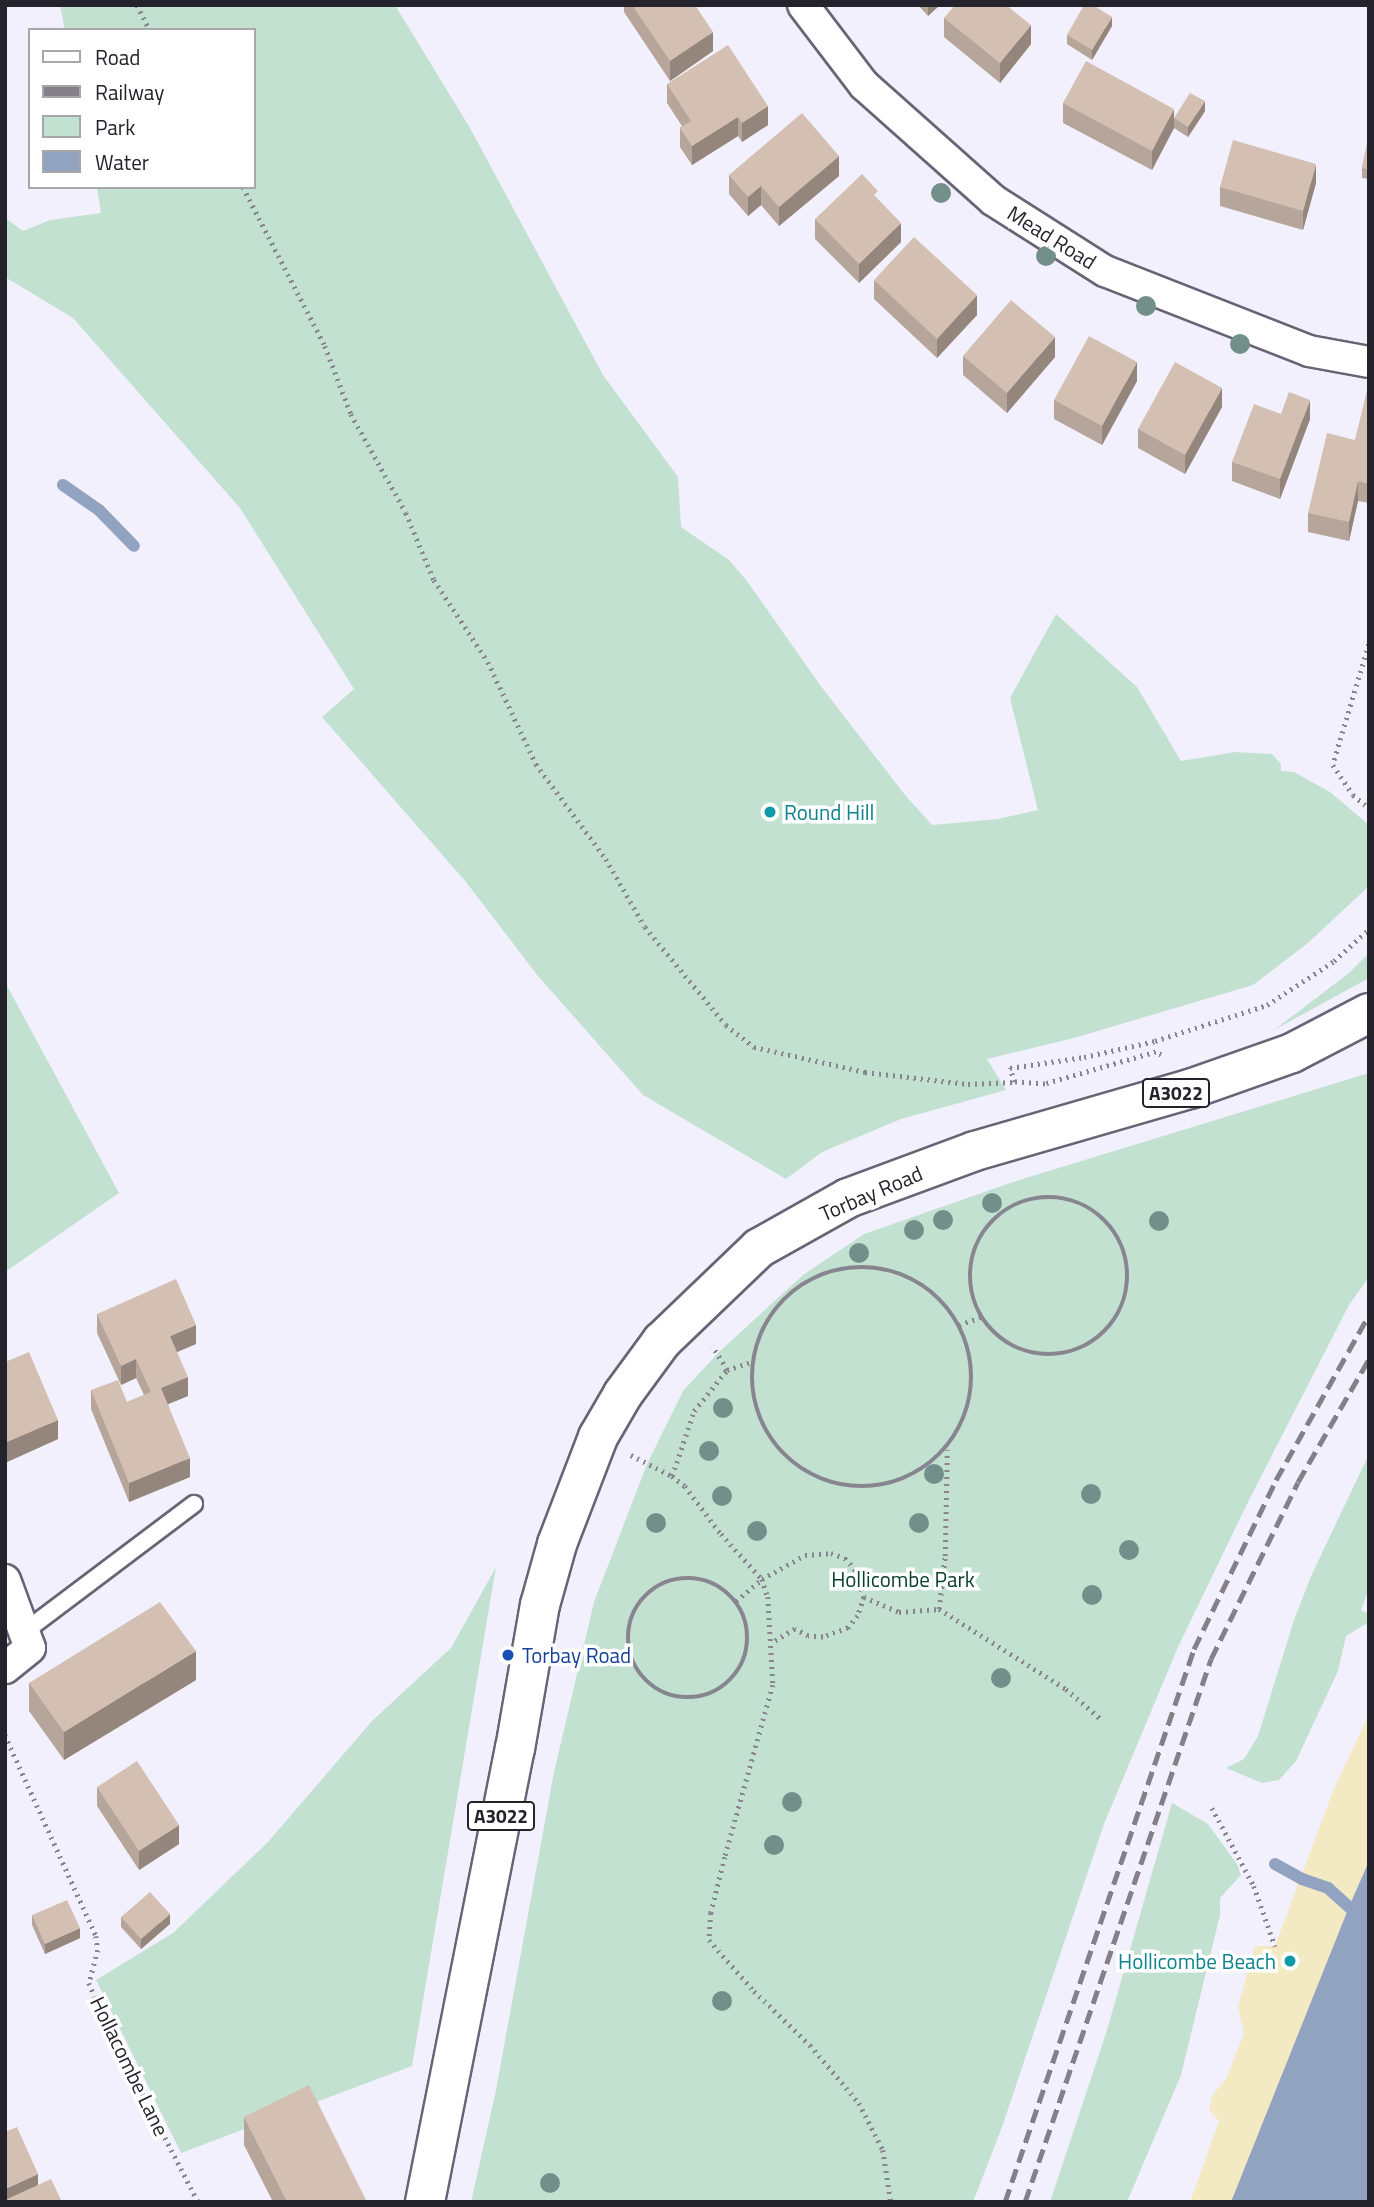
<!DOCTYPE html>
<html>
<head>
<meta charset="utf-8">
<style>
  body { margin:0 }
  #map { position:relative; width:1374px; height:2207px; overflow:hidden; background:#f3f0fd; font-family:"Titillium Web",sans-serif }
  div>[style] { position:absolute }
  .green>* { inset:0; background:#c2e1d1 }
  .sand>* { inset:0; background:#f3e9c3 }
  .water>* { inset:0; background:#92a3c2 }
  .stream>* { height:12px; margin:-6px; padding:0 6px; transform-origin:6px; border-radius:6px; background:#92a3c2 }
  .path>* { height:4.5px; margin-top:-2.25px; transform-origin:0; background:repeating-linear-gradient(90deg,#87858f 0 2px,transparent 0 7px) }
  .path>.ring { margin:-2.25px; padding:0; box-sizing:content-box; background:none; border:4.5px solid #87858f; border-radius:50% }
  .roads { filter:drop-shadow(2px 0 #686475) drop-shadow(-2px 0 #686475) drop-shadow(0 2px #686475) drop-shadow(0 -2px #686475) }
  .service>* { height:16px; margin:-8px; padding:0 8px; transform-origin:8px; border-radius:8px; background:#fff }
  .minor>* { height:30px; margin:-15px; padding:0 15px; transform-origin:15px; border-radius:15px; background:#fff }
  .primary>* { height:38px; margin:-19px; padding:0 19px; transform-origin:19px; border-radius:19px; background:#fff }
  .rail>* { height:5px; margin-top:-2.5px; transform-origin:0; background:repeating-linear-gradient(90deg,#83808a 0 14px,transparent 0 21px) }
  .trees>* { width:20px; height:20px; margin:-10px; border-radius:50%; background:#738f8a }
  .wall>* { inset:0; background:#b5a59a }
  .shaded-wall>* { inset:0; background:#94867d }
  .building>* { inset:0; background:#d3c0b3 }
  .dots>* { width:19px; height:19px; translate:-50% -50%; box-sizing:border-box; border:4px solid #fff; border-radius:50% }
  span { translate:-50% -50%; white-space:nowrap; text-align:center; line-height:1.15; -webkit-text-stroke:7px #fff; paint-order:stroke }
  .shield-label span { padding:2px 5px; background:#fff; border:2px solid; border-radius:5px; -webkit-text-stroke-width:0 }
  .shield-label { font-size:19px; color:#24222a; font-weight:700 }
  .street-label { font-size:21px; color:#24222a }
  .culture-label { font-size:21px; color:#0d838f }
  .left { translate:0 -50%; text-align:left }
  .right { translate:-100% -50%; text-align:right }
  .park-label { font-size:21px; color:#0b402c }
  .transit-label { font-size:21px; color:#164399 }
  .frame { position:absolute; inset:0; border:7px solid #24222a; pointer-events:none }
  .legend { position:absolute; left:28px; top:28px; width:228px; height:161px; box-sizing:border-box; background:#fff; border:2px solid #a7a7aa; margin:0; padding:9px 12px; list-style:none; font-size:21px; color:#24222a }
  .legend li { display:flex; align-items:center; gap:14px; height:35px }
  .legend b { width:35px; border:2px solid #a7a7aa }
</style>
</head>
<body>
<div id="map">
  <div class="green">
    <div style="clip-path:polygon(60px 5px,395px 5px,470px 128px,603px 375px,678px 477px,681px 527px,729px 560px,747px 581px,820px 685px,905px 795px,932px 825px,998px 819px,1038px 810px,1010px 698px,1056px 614px,1137px 687px,1181px 761px,1235px 752px,1272px 754px,1281px 764px,1281px 771px,1294px 772px,1330px 792px,1369px 825px,1369px 886px,1308px 943px,1253px 985px,1074px 1038px,987px 1059px,1006px 1090px,901px 1119px,822px 1152px,786px 1179px,643px 1095px,538px 976px,466px 882px,322px 717px,354px 689px,240px 508px,73px 318px,5px 277px,5px 218px,23px 231px,50px 220px,101px 213px,97px 187px,254px 187px,254px 30px,65px 30px)"></div>
    <div style="clip-path:polygon(1369px 953px,1369px 978px,1274px 1030px,1349px 973px)"></div>
    <div style="clip-path:polygon(5px 982px,119px 1193px,5px 1272px)"></div>
    <div style="clip-path:polygon(1369px 1073px,1369px 1277px,1349px 1305px,1249px 1500px,1178px 1647px,1104px 1824px,1002px 2127px,973px 2202px,471px 2202px,496px 2090px,554px 1772px,594px 1602px,647px 1464px,683px 1391px,718px 1353px,803px 1275px,864px 1234px,1016px 1181px)"></div>
    <div style="clip-path:polygon(1369px 1454px,1369px 1588px,1361px 1610px,1369px 1614px,1369px 1622px,1346px 1636px,1338px 1671px,1296px 1761px,1279px 1780px,1262px 1783px,1226px 1768px,1244px 1759px,1258px 1736px,1294px 1620px,1312px 1574px)"></div>
    <div style="clip-path:polygon(496px 1567px,412px 2066px,181px 2153px,96px 1980px,173px 1933px,268px 1842px,372px 1721px,451px 1648px)"></div>
    <div style="clip-path:polygon(1172px 1803px,1208px 1824px,1237px 1864px,1241px 1875px,1220px 1898px,1220px 1915px,1181px 2075px,1127px 2202px,1050px 2202px,1107px 2030px)"></div>
  </div>
  <div class="sand">
    <div style="clip-path:polygon(1369px 1715px,1369px 2202px,1190px 2202px,1219px 2121px,1209px 2110px,1212px 2096px,1227px 2077px,1244px 2033px,1238px 2007px,1255px 1946px,1275px 1946px,1335px 1786px)"></div>
  </div>
  <div class="water">
    <div style="clip-path:polygon(1369px 1861px,1369px 2202px,1231px 2202px,1349px 1907px)"></div>
  </div>
  <div class="stream">
    <div style="left:63px;top:485px;width:44px;rotate:34.8deg"></div>
    <div style="left:99px;top:510px;width:50px;rotate:45.8deg"></div>
    <div style="left:1275px;top:1864px;width:31px;rotate:29deg"></div>
    <div style="left:1302px;top:1879px;width:28px;rotate:19deg"></div>
    <div style="left:1328px;top:1888px;width:55px;rotate:42.1deg"></div>
  </div>
  <div class="path">
    <div style="left:137px;top:5px;width:28px;rotate:63deg"></div>
    <div style="left:243px;top:187px;width:179px;rotate:62.7deg"></div>
    <div style="left:325px;top:346px;width:73px;rotate:69.1deg"></div>
    <div style="left:351px;top:414px;width:113px;rotate:60.9deg"></div>
    <div style="left:406px;top:513px;width:73px;rotate:67.3deg"></div>
    <div style="left:434px;top:580px;width:98px;rotate:56.6deg"></div>
    <div style="left:488px;top:662px;width:113px;rotate:64.8deg"></div>
    <div style="left:536px;top:764px;width:118px;rotate:53.6deg"></div>
    <div style="left:606px;top:859px;width:78px;rotate:60.2deg"></div>
    <div style="left:645px;top:927px;width:127px;rotate:50.4deg"></div>
    <div style="left:726px;top:1025px;width:36px;rotate:38deg"></div>
    <div style="left:754px;top:1047px;width:114px;rotate:12.7deg"></div>
    <div style="left:865px;top:1072px;width:104px;rotate:6.6deg"></div>
    <div style="left:968px;top:1084px;width:46px;rotate:-2.5deg"></div>
    <div style="left:1369px;top:644px;width:126px;rotate:106.6deg"></div>
    <div style="left:1333px;top:765px;width:36px;rotate:56deg"></div>
    <div style="left:1353px;top:795px;width:21px;rotate:39deg"></div>
    <div style="left:1161px;top:1055px;width:6px;rotate:-149deg"></div>
    <div style="left:1156px;top:1052px;width:116px;rotate:163.9deg"></div>
    <div style="left:1045px;top:1084px;width:31px;rotate:-176deg"></div>
    <div style="left:1014px;top:1082px;width:15px;rotate:-106deg"></div>
    <div style="left:1010px;top:1068px;width:75px;rotate:-8.5deg"></div>
    <div style="left:1084px;top:1057px;width:73px;rotate:-12.7deg"></div>
    <div style="left:1155px;top:1041px;width:118px;rotate:-17.8deg"></div>
    <div style="left:1267px;top:1005px;width:80px;rotate:-33.3deg"></div>
    <div style="left:1334px;top:961px;width:47px;rotate:-42.4deg"></div>
    <div class="ring" style="left:970px;top:1197px;width:153.5px;height:153.5px"></div>
    <div class="ring" style="left:752px;top:1267px;width:215.5px;height:215.5px"></div>
    <div style="left:959px;top:1325px;width:23px;rotate:-20deg"></div>
    <div style="left:727px;top:1370px;width:26px;rotate:-18deg"></div>
    <div style="left:631px;top:1455px;width:46px;rotate:27.1deg"></div>
    <div style="left:672px;top:1476px;width:16px;rotate:38deg"></div>
    <div style="left:685px;top:1486px;width:60px;rotate:53.1deg"></div>
    <div style="left:721px;top:1534px;width:61px;rotate:47.7deg"></div>
    <div style="left:762px;top:1579px;width:19px;rotate:72deg"></div>
    <div style="left:768px;top:1597px;width:88px;rotate:86.7deg"></div>
    <div style="left:773px;top:1685px;width:179px;rotate:105.6deg"></div>
    <div style="left:725px;top:1857px;width:58px;rotate:104deg"></div>
    <div style="left:711px;top:1913px;width:27px;rotate:94deg"></div>
    <div style="left:709px;top:1940px;width:68px;rotate:48.6deg"></div>
    <div style="left:754px;top:1991px;width:78px;rotate:44deg"></div>
    <div style="left:810px;top:2045px;width:76px;rotate:49.8deg"></div>
    <div style="left:859px;top:2103px;width:53px;rotate:62.9deg"></div>
    <div style="left:883px;top:2150px;width:53px;rotate:81.3deg"></div>
    <div style="left:672px;top:1476px;width:69px;rotate:-71.3deg"></div>
    <div style="left:694px;top:1411px;width:53px;rotate:-51.2deg"></div>
    <div style="left:727px;top:1370px;width:28px;rotate:-122deg"></div>
    <div class="ring" style="left:628px;top:1578px;width:115.5px;height:115.5px"></div>
    <div style="left:864px;top:1597px;width:38px;rotate:23deg"></div>
    <div style="left:899px;top:1612px;width:40px;rotate:-4.3deg"></div>
    <div style="left:939px;top:1609px;width:150px;rotate:32.2deg"></div>
    <div style="left:1066px;top:1689px;width:48px;rotate:40.7deg"></div>
    <div style="left:736px;top:1601px;width:34px;rotate:-40deg"></div>
    <div style="left:762px;top:1579px;width:49px;rotate:-29.2deg"></div>
    <div style="left:805px;top:1555px;width:26px;rotate:-4deg"></div>
    <div style="left:831px;top:1553px;width:15px;rotate:20deg"></div>
    <div style="left:845px;top:1558px;width:15px;rotate:48deg"></div>
    <div style="left:855px;top:1569px;width:29px;rotate:72deg"></div>
    <div style="left:864px;top:1597px;width:20px;rotate:108deg"></div>
    <div style="left:858px;top:1616px;width:16px;rotate:130deg"></div>
    <div style="left:848px;top:1628px;width:27px;rotate:160deg"></div>
    <div style="left:823px;top:1637px;width:15px;rotate:-176deg"></div>
    <div style="left:808px;top:1636px;width:15px;rotate:-152deg"></div>
    <div style="left:795px;top:1629px;width:27px;rotate:149deg"></div>
    <div style="left:939px;top:1609px;width:53px;rotate:-83.5deg"></div>
    <div style="left:945px;top:1556px;width:106px;rotate:-88.9deg"></div>
    <div style="left:5px;top:1735px;width:221px;rotate:65.6deg"></div>
    <div style="left:96px;top:1936px;width:14px;rotate:82deg"></div>
    <div style="left:98px;top:1950px;width:34px;rotate:105deg"></div>
    <div style="left:89px;top:1983px;width:32px;rotate:68deg"></div>
    <div style="left:101px;top:2013px;width:212px;rotate:62.8deg"></div>
    <div style="left:1212px;top:1808px;width:89px;rotate:61.7deg"></div>
    <div style="left:1254px;top:1886px;width:64px;rotate:70.7deg"></div>
  </div>
  <div class="roads">
    <div class="service">
      <div style="left:24px;top:1632px;width:213px;rotate:-37deg"></div>
    </div>
    <div class="minor">
      <div style="left:803px;top:5px;width:101px;rotate:52.7deg"></div>
      <div style="left:864px;top:85px;width:173px;rotate:41.7deg"></div>
      <div style="left:993px;top:200px;width:133px;rotate:32.4deg"></div>
      <div style="left:1105px;top:271px;width:219px;rotate:21.4deg"></div>
      <div style="left:1309px;top:351px;width:61px;rotate:10.4deg"></div>
      <div style="left:5px;top:1580px;width:72px;rotate:69.8deg"></div>
      <div style="left:30px;top:1648px;width:32px;rotate:141deg"></div>
    </div>
    <div class="primary">
      <div style="left:425px;top:2202px;width:462px;rotate:-78.8deg"></div>
      <div style="left:515px;top:1749px;width:146px;rotate:-80.2deg"></div>
      <div style="left:540px;top:1605px;width:63px;rotate:-74.4deg"></div>
      <div style="left:557px;top:1544px;width:115px;rotate:-69deg"></div>
      <div style="left:598px;top:1437px;width:50px;rotate:-59.8deg"></div>
      <div style="left:623px;top:1394px;width:66px;rotate:-53.7deg"></div>
      <div style="left:662px;top:1341px;width:134px;rotate:-43.8deg"></div>
      <div style="left:759px;top:1248px;width:102px;rotate:-29.3deg"></div>
      <div style="left:848px;top:1198px;width:135px;rotate:-20.3deg"></div>
      <div style="left:975px;top:1151px;width:224px;rotate:-16.1deg"></div>
      <div style="left:1190px;top:1089px;width:108px;rotate:-19.4deg"></div>
      <div style="left:1292px;top:1053px;width:87px;rotate:-27.5deg"></div>
    </div>
  </div>
  <div class="rail">
    <div style="left:1005px;top:2202px;width:584px;rotate:-71.13deg"></div>
    <div style="left:1194px;top:1649px;width:188px;rotate:-64.1deg"></div>
    <div style="left:1276px;top:1480px;width:189px;rotate:-60.6deg"></div>
    <div style="left:1025px;top:2202px;width:574px;rotate:-71.09deg"></div>
    <div style="left:1211px;top:1659px;width:197px;rotate:-63.8deg"></div>
    <div style="left:1298px;top:1482px;width:142px;rotate:-60deg"></div>
  </div>
  <div class="trees">
    <div style="left:941px;top:193px"></div>
    <div style="left:1046px;top:256px"></div>
    <div style="left:1146px;top:306px"></div>
    <div style="left:1240px;top:344px"></div>
    <div style="left:992px;top:1203px"></div>
    <div style="left:943px;top:1220px"></div>
    <div style="left:1159px;top:1221px"></div>
    <div style="left:914px;top:1230px"></div>
    <div style="left:859px;top:1253px"></div>
    <div style="left:723px;top:1408px"></div>
    <div style="left:709px;top:1451px"></div>
    <div style="left:934px;top:1474px"></div>
    <div style="left:1091px;top:1494px"></div>
    <div style="left:722px;top:1496px"></div>
    <div style="left:656px;top:1523px"></div>
    <div style="left:919px;top:1523px"></div>
    <div style="left:757px;top:1531px"></div>
    <div style="left:1129px;top:1550px"></div>
    <div style="left:1092px;top:1595px"></div>
    <div style="left:1001px;top:1678px"></div>
    <div style="left:792px;top:1802px"></div>
    <div style="left:774px;top:1845px"></div>
    <div style="left:722px;top:2001px"></div>
    <div style="left:550px;top:2183px"></div>
  </div>
  <div class="wall">
    <div style="clip-path:polygon(624px 5px,695px 5px,713px 51px,670px 81px,624px 12px)"></div>
    <div style="clip-path:polygon(918px 5px,940px 5px,928px 16px)"></div>
    <div style="clip-path:polygon(944px 18px,1031px 44px,1000px 83px,944px 37px)"></div>
    <div style="clip-path:polygon(1112px 26px,1092px 60px,1067px 44px,1067px 35px)"></div>
    <div style="clip-path:polygon(667px 84px,768px 125px,742px 142px,738px 136px,692px 165px,680px 147px,680px 128px,682px 126px,667px 103px)"></div>
    <div style="clip-path:polygon(1063px 103px,1174px 118px,1205px 111px,1188px 137px,1174px 128px,1152px 170px,1063px 123px)"></div>
    <div style="clip-path:polygon(1369px 134px,1369px 179px,1362px 178px,1362px 168px)"></div>
    <div style="clip-path:polygon(729px 175px,839px 176px,779px 226px,761px 205px,748px 216px,729px 194px)"></div>
    <div style="clip-path:polygon(1316px 183px,1303px 230px,1220px 206px,1220px 187px)"></div>
    <div style="clip-path:polygon(878px 200px,901px 242px,859px 283px,815px 239px,815px 219px)"></div>
    <div style="clip-path:polygon(874px 280px,977px 315px,937px 358px,874px 299px)"></div>
    <div style="clip-path:polygon(963px 356px,1055px 357px,1007px 413px,963px 375px)"></div>
    <div style="clip-path:polygon(1137px 381px,1102px 445px,1054px 419px,1054px 400px)"></div>
    <div style="clip-path:polygon(1369px 390px,1369px 503px,1358px 501px,1349px 541px,1308px 532px,1308px 513px,1355px 440px)"></div>
    <div style="clip-path:polygon(1222px 407px,1185px 474px,1138px 448px,1138px 429px)"></div>
    <div style="clip-path:polygon(1281px 414px,1310px 419px,1280px 499px,1232px 481px,1232px 462px)"></div>
    <div style="clip-path:polygon(97px 1314px,196px 1344px,177px 1352px,188px 1396px,168px 1404px,190px 1477px,129px 1502px,91px 1409px,91px 1390px,127px 1402px,144px 1395px,136px 1378px,121px 1385px,97px 1333px)"></div>
    <div style="clip-path:polygon(5px 1362px,58px 1439px,7px 1462px,5px 1457px)"></div>
    <div style="clip-path:polygon(196px 1680px,64px 1760px,29px 1711px,29px 1683px)"></div>
    <div style="clip-path:polygon(97px 1787px,179px 1844px,139px 1870px,97px 1806px)"></div>
    <div style="clip-path:polygon(32px 1915px,80px 1938px,45px 1954px,32px 1925px)"></div>
    <div style="clip-path:polygon(121px 1917px,170px 1924px,141px 1949px,121px 1927px)"></div>
    <div style="clip-path:polygon(244px 2117px,367px 2202px,273px 2202px,244px 2145px)"></div>
  </div>
  <div class="shaded-wall">
    <div style="clip-path:polygon(928px 5px,940px 5px,928px 16px)"></div>
    <div style="clip-path:polygon(1112px 17px,1112px 26px,1092px 60px,1092px 50px)"></div>
    <div style="clip-path:polygon(1031px 25px,1031px 44px,1000px 83px,1000px 63px)"></div>
    <div style="clip-path:polygon(713px 32px,713px 51px,670px 81px,670px 61px)"></div>
    <div style="clip-path:polygon(1205px 101px,1205px 111px,1188px 137px,1188px 127px)"></div>
    <div style="clip-path:polygon(768px 106px,768px 125px,742px 142px,742px 123px)"></div>
    <div style="clip-path:polygon(1174px 109px,1174px 128px,1152px 170px,1152px 151px)"></div>
    <div style="clip-path:polygon(738px 117px,738px 136px,692px 165px,692px 146px)"></div>
    <div style="clip-path:polygon(839px 156px,839px 176px,779px 226px,779px 207px)"></div>
    <div style="clip-path:polygon(1316px 164px,1316px 183px,1303px 230px,1303px 211px)"></div>
    <div style="clip-path:polygon(761px 186px,761px 205px,748px 216px,748px 197px)"></div>
    <div style="clip-path:polygon(901px 223px,901px 242px,859px 283px,859px 264px)"></div>
    <div style="clip-path:polygon(977px 295px,977px 315px,937px 358px,937px 339px)"></div>
    <div style="clip-path:polygon(1055px 337px,1055px 357px,1007px 413px,1007px 393px)"></div>
    <div style="clip-path:polygon(1137px 362px,1137px 381px,1102px 445px,1102px 426px)"></div>
    <div style="clip-path:polygon(1222px 388px,1222px 407px,1185px 474px,1185px 455px)"></div>
    <div style="clip-path:polygon(1310px 400px,1310px 419px,1280px 499px,1280px 479px)"></div>
    <div style="clip-path:polygon(1358px 481px,1358px 501px,1349px 541px,1349px 522px)"></div>
    <div style="clip-path:polygon(196px 1325px,196px 1344px,170px 1355px,170px 1336px)"></div>
    <div style="clip-path:polygon(136px 1359px,136px 1378px,121px 1385px,121px 1366px)"></div>
    <div style="clip-path:polygon(188px 1377px,188px 1396px,161px 1407px,161px 1388px)"></div>
    <div style="clip-path:polygon(58px 1420px,58px 1439px,7px 1462px,7px 1442px)"></div>
    <div style="clip-path:polygon(190px 1458px,190px 1477px,129px 1502px,129px 1483px)"></div>
    <div style="clip-path:polygon(196px 1651px,196px 1680px,64px 1760px,64px 1732px)"></div>
    <div style="clip-path:polygon(5px 1811px,7px 1811px,7px 1820px,5px 1821px)"></div>
    <div style="clip-path:polygon(179px 1825px,179px 1844px,139px 1870px,139px 1851px)"></div>
    <div style="clip-path:polygon(170px 1914px,170px 1924px,141px 1949px,141px 1939px)"></div>
    <div style="clip-path:polygon(80px 1928px,80px 1938px,45px 1954px,45px 1944px)"></div>
    <div style="clip-path:polygon(38px 2174px,38px 2193px,5px 2202px,5px 2189px)"></div>
  </div>
  <div class="building">
    <div style="clip-path:polygon(632px 5px,695px 5px,713px 32px,670px 61px)"></div>
    <div style="clip-path:polygon(955px 5px,1006px 5px,1031px 25px,1000px 63px,944px 18px)"></div>
    <div style="clip-path:polygon(1084px 5px,1093px 5px,1112px 17px,1092px 50px,1067px 35px)"></div>
    <div style="clip-path:polygon(728px 45px,768px 106px,742px 123px,738px 117px,692px 146px,680px 128px,691px 121px,667px 84px)"></div>
    <div style="clip-path:polygon(1086px 61px,1174px 109px,1152px 151px,1063px 103px)"></div>
    <div style="clip-path:polygon(1190px 93px,1205px 101px,1188px 127px,1174px 118px)"></div>
    <div style="clip-path:polygon(802px 113px,839px 156px,779px 207px,761px 186px,748px 197px,729px 175px)"></div>
    <div style="clip-path:polygon(1369px 134px,1369px 170px,1362px 168px)"></div>
    <div style="clip-path:polygon(1233px 140px,1316px 164px,1303px 211px,1220px 187px)"></div>
    <div style="clip-path:polygon(862px 174px,878px 191px,874px 195px,901px 223px,859px 264px,815px 219px)"></div>
    <div style="clip-path:polygon(914px 237px,977px 295px,937px 339px,874px 280px)"></div>
    <div style="clip-path:polygon(1011px 300px,1055px 337px,1007px 393px,963px 356px)"></div>
    <div style="clip-path:polygon(1089px 336px,1137px 362px,1102px 426px,1054px 400px)"></div>
    <div style="clip-path:polygon(1175px 362px,1222px 388px,1185px 455px,1138px 429px)"></div>
    <div style="clip-path:polygon(1367px 390px,1369px 390px,1369px 484px,1358px 481px,1349px 522px,1308px 513px,1327px 433px,1355px 440px)"></div>
    <div style="clip-path:polygon(1289px 392px,1310px 400px,1280px 479px,1232px 462px,1254px 404px,1281px 414px)"></div>
    <div style="clip-path:polygon(176px 1279px,196px 1325px,170px 1336px,188px 1377px,161px 1388px,190px 1458px,129px 1483px,91px 1390px,118px 1380px,127px 1402px,151px 1392px,136px 1359px,121px 1366px,97px 1314px)"></div>
    <div style="clip-path:polygon(29px 1352px,58px 1420px,7px 1442px,5px 1438px,5px 1362px)"></div>
    <div style="clip-path:polygon(160px 1602px,196px 1651px,64px 1732px,29px 1683px)"></div>
    <div style="clip-path:polygon(137px 1761px,179px 1825px,139px 1851px,97px 1787px)"></div>
    <div style="clip-path:polygon(150px 1892px,170px 1914px,141px 1939px,121px 1917px)"></div>
    <div style="clip-path:polygon(67px 1900px,80px 1928px,45px 1944px,32px 1915px)"></div>
    <div style="clip-path:polygon(309px 2085px,367px 2202px,287px 2202px,244px 2117px)"></div>
    <div style="clip-path:polygon(17px 2127px,38px 2174px,5px 2189px,5px 2132px)"></div>
    <div style="clip-path:polygon(51px 2179px,62px 2202px,5px 2202px,5px 2200px)"></div>
  </div>
  <div class="dots">
    <div style="left:770px;top:812px;background:#0f9aa8"></div>
    <div style="left:508px;top:1655px;background:#1a4fb4"></div>
    <div style="left:1290px;top:1961px;background:#0f9aa8"></div>
  </div>
  <div class="shield-label">
    <span style="left:1176px;top:1093px">A3022</span>
    <span style="left:501px;top:1816px">A3022</span>
  </div>
  <div class="street-label">
    <span style="left:1052px;top:237px;rotate:32deg">Mead Road</span>
    <span style="left:871px;top:1193px;rotate:-23deg">Torbay Road</span>
    <span style="left:130px;top:2066px;rotate:64deg">Hollacombe Lane</span>
  </div>
  <div class="culture-label">
    <span class="left" style="left:784px;top:812px">Round Hill</span>
    <span class="right" style="left:1276px;top:1961px">Hollicombe Beach</span>
  </div>
  <div class="park-label">
    <span style="left:903px;top:1579px">Hollicombe Park</span>
  </div>
  <div class="transit-label">
    <span class="left" style="left:522px;top:1655px">Torbay Road</span>
  </div>
  <div class="frame"></div>
  <ul class="legend">
  <li><b style="height:9px;background:#fff"></b>Road</li>
  <li><b style="height:9px;background:#83808a"></b>Railway</li>
  <li><b style="height:19px;background:#c2e1d1"></b>Park</li>
  <li><b style="height:19px;background:#92a3c2"></b>Water</li>
  </ul>
</div>
</body>
</html>
